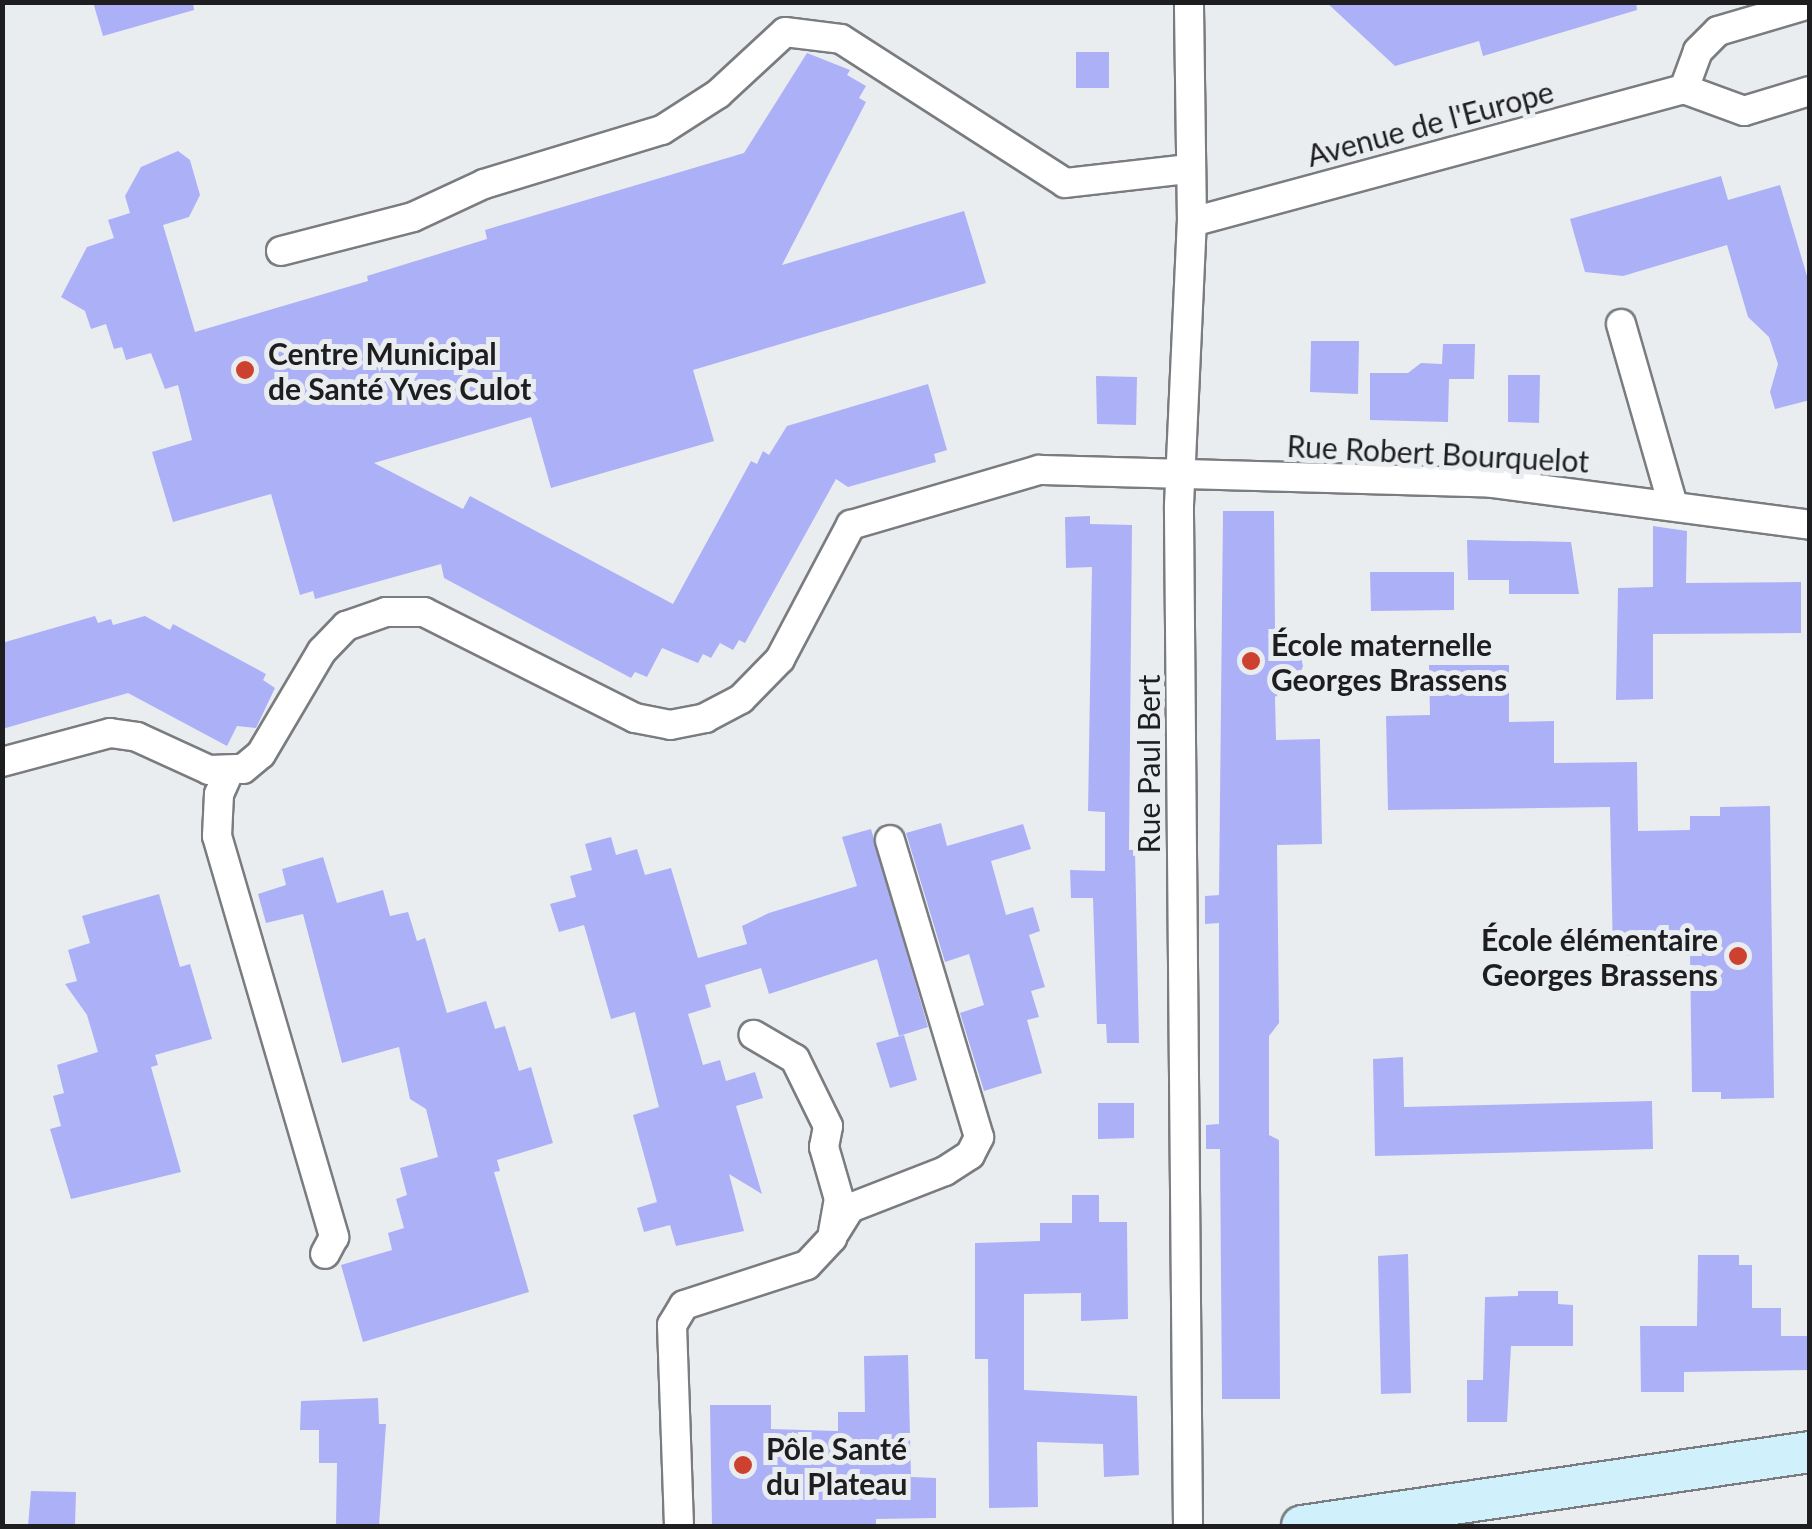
<!DOCTYPE html>
<html>
<head>
<meta charset="utf-8">
<style>
  body { margin:0 }
  #map { position:relative; width:1812px; height:1529px; overflow:hidden; background:#eaedf0; font-family:Lato,sans-serif }
  div>[style] { position:absolute }
  .building>* { inset:0; background:#acb0f7 }
  .roads { filter:drop-shadow(2px 0 #7a7c7f) drop-shadow(-2px 0 #7a7c7f) drop-shadow(0 2px #7a7c7f) drop-shadow(0 -2px #7a7c7f) }
  .street>* { height:28px; margin:-14px; padding:0 14px; transform-origin:14px; border-radius:14px; background:#fff }
  .secondary>* { height:40px; margin:-20px; padding:0 20px; transform-origin:20px; border-radius:20px; background:#d0f0fc }
  .dots>* { width:28px; height:28px; translate:-50% -50%; box-sizing:border-box; border:5px solid #eaedf0; border-radius:50% }
  span { translate:-50% -50%; white-space:nowrap; text-align:center; line-height:1.15; -webkit-text-stroke:10px #eaedf0; paint-order:stroke }
  .street-label { font-size:30px; color:#1e1e20 }
  .poi-label { font-size:30px; color:#1e1e20; font-weight:700 }
  .left { translate:0 -50%; text-align:left }
  .right { translate:-100% -50%; text-align:right }
  .frame { position:absolute; inset:0; border:5px solid #1e1e20; pointer-events:none }
</style>
</head>
<body>
<div id="map">
  <div class="building">
    <div style="clip-path:polygon(93px 2px,193px 2px,194px 10px,103px 36px)"></div>
    <div style="clip-path:polygon(1326px 2px,1636px 2px,1637px 10px,1483px 56px,1479px 41px,1395px 66px)"></div>
    <div style="clip-path:polygon(1076px 52px,1109px 52px,1109px 88px,1076px 88px)"></div>
    <div style="clip-path:polygon(807px 53px,850px 70px,847px 75px,866px 86px,859px 98px,866px 102px,782px 265px,964px 211px,986px 283px,693px 370px,714px 441px,551px 488px,531px 417px,374px 463px,463px 509px,470px 496px,673px 604px,751px 461px,757px 464px,763px 451px,769px 455px,787px 426px,928px 384px,947px 450px,934px 454px,936px 462px,848px 487px,836px 479px,745px 643px,739px 640px,733px 650px,720px 643px,711px 658px,703px 654px,698px 663px,662px 648px,647px 677px,635px 672px,631px 678px,444px 578px,441px 564px,315px 599px,313px 591px,300px 595px,271px 494px,173px 522px,152px 452px,192px 440px,178px 385px,165px 389px,151px 353px,126px 360px,122px 347px,114px 349px,106px 324px,91px 329px,85px 311px,61px 297px,87px 247px,114px 238px,108px 220px,130px 213px,125px 196px,141px 167px,178px 151px,190px 160px,200px 195px,189px 217px,163px 225px,195px 332px,368px 281px,367px 276px,487px 239px,485px 230px,744px 153px)"></div>
    <div style="clip-path:polygon(1721px 176px,1728px 200px,1780px 185px,1810px 286px,1810px 400px,1775px 409px,1770px 392px,1778px 364px,1769px 337px,1748px 317px,1727px 245px,1623px 276px,1585px 272px,1570px 219px)"></div>
    <div style="clip-path:polygon(1311px 341px,1359px 341px,1358px 394px,1310px 392px)"></div>
    <div style="clip-path:polygon(1443px 344px,1475px 344px,1474px 379px,1449px 379px,1448px 422px,1370px 420px,1370px 373px,1408px 373px,1421px 363px,1442px 364px)"></div>
    <div style="clip-path:polygon(1508px 375px,1540px 375px,1539px 423px,1508px 422px)"></div>
    <div style="clip-path:polygon(1096px 376px,1137px 377px,1136px 425px,1097px 424px)"></div>
    <div style="clip-path:polygon(1223px 511px,1274px 511px,1275px 631px,1299px 648px,1303px 666px,1297px 681px,1275px 697px,1276px 740px,1320px 739px,1322px 844px,1277px 845px,1279px 1023px,1269px 1036px,1269px 1135px,1279px 1140px,1280px 1399px,1222px 1399px,1220px 1149px,1206px 1149px,1206px 1125px,1219px 1124px,1219px 923px,1205px 924px,1205px 896px,1219px 895px)"></div>
    <div style="clip-path:polygon(1090px 516px,1090px 524px,1132px 525px,1129px 850px,1135px 850px,1139px 1043px,1107px 1043px,1106px 1024px,1097px 1024px,1093px 898px,1071px 898px,1070px 870px,1105px 871px,1105px 812px,1088px 811px,1092px 567px,1066px 568px,1065px 517px)"></div>
    <div style="clip-path:polygon(1653px 526px,1687px 531px,1686px 583px,1801px 582px,1801px 633px,1653px 634px,1653px 699px,1616px 700px,1618px 588px,1653px 587px)"></div>
    <div style="clip-path:polygon(1467px 540px,1571px 542px,1579px 594px,1509px 594px,1509px 580px,1468px 580px)"></div>
    <div style="clip-path:polygon(1370px 572px,1454px 572px,1454px 610px,1371px 611px)"></div>
    <div style="clip-path:polygon(95px 616px,98px 623px,111px 619px,113px 625px,145px 616px,170px 630px,173px 624px,266px 674px,263px 680px,275px 688px,256px 728px,237px 726px,227px 746px,128px 693px,2px 729px,2px 643px)"></div>
    <div style="clip-path:polygon(1429px 665px,1509px 665px,1509px 722px,1554px 721px,1554px 763px,1637px 762px,1638px 831px,1690px 830px,1690px 816px,1720px 816px,1720px 807px,1770px 806px,1774px 1098px,1721px 1099px,1721px 1092px,1692px 1092px,1690px 954px,1613px 956px,1610px 807px,1388px 810px,1386px 716px,1430px 715px)"></div>
    <div style="clip-path:polygon(941px 823px,947px 846px,1023px 824px,1031px 849px,991px 861px,1006px 915px,1033px 907px,1040px 931px,1029px 935px,1045px 987px,1031px 991px,1039px 1017px,1027px 1020px,1042px 1073px,984px 1091px,960px 1013px,984px 1005px,969px 954px,945px 962px,906px 833px)"></div>
    <div style="clip-path:polygon(871px 829px,928px 1027px,899px 1036px,877px 959px,769px 994px,761px 968px,705px 985px,711px 1007px,688px 1014px,703px 1065px,720px 1060px,726px 1081px,755px 1072px,763px 1098px,736px 1106px,762px 1194px,729px 1174px,744px 1231px,676px 1246px,670px 1225px,644px 1232px,637px 1208px,657px 1202px,633px 1115px,659px 1107px,635px 1012px,611px 1019px,584px 925px,559px 932px,550px 904px,576px 897px,570px 876px,592px 870px,585px 844px,611px 837px,616px 855px,637px 849px,645px 875px,671px 868px,698px 958px,747px 944px,742px 926px,769px 913px,857px 886px,842px 837px)"></div>
    <div style="clip-path:polygon(323px 857px,337px 903px,383px 890px,390px 916px,408px 912px,417px 941px,425px 938px,447px 1013px,486px 1001px,495px 1029px,505px 1026px,519px 1071px,531px 1067px,553px 1143px,497px 1160px,500px 1171px,494px 1172px,529px 1292px,363px 1342px,341px 1265px,392px 1250px,388px 1233px,404px 1228px,396px 1199px,407px 1195px,400px 1168px,438px 1157px,426px 1109px,410px 1099px,399px 1047px,342px 1063px,303px 914px,266px 923px,258px 894px,286px 885px,282px 869px)"></div>
    <div style="clip-path:polygon(159px 894px,180px 967px,190px 964px,212px 1039px,155px 1055px,158px 1065px,151px 1067px,181px 1172px,71px 1199px,50px 1129px,61px 1126px,53px 1096px,64px 1093px,57px 1065px,98px 1052px,87px 1015px,65px 984px,77px 981px,68px 950px,90px 943px,82px 916px)"></div>
    <div style="clip-path:polygon(904px 1035px,917px 1080px,890px 1088px,876px 1043px)"></div>
    <div style="clip-path:polygon(1403px 1057px,1404px 1107px,1652px 1101px,1653px 1149px,1375px 1156px,1373px 1059px)"></div>
    <div style="clip-path:polygon(1098px 1103px,1134px 1103px,1134px 1138px,1098px 1139px)"></div>
    <div style="clip-path:polygon(1072px 1195px,1099px 1195px,1099px 1222px,1127px 1222px,1128px 1319px,1081px 1321px,1081px 1293px,1024px 1294px,1024px 1390px,1137px 1396px,1139px 1475px,1104px 1477px,1103px 1444px,1037px 1442px,1038px 1507px,989px 1508px,988px 1359px,975px 1359px,975px 1243px,1040px 1241px,1040px 1223px,1072px 1223px)"></div>
    <div style="clip-path:polygon(1408px 1254px,1411px 1393px,1381px 1394px,1378px 1256px)"></div>
    <div style="clip-path:polygon(1698px 1255px,1739px 1255px,1739px 1265px,1752px 1265px,1752px 1308px,1781px 1308px,1781px 1336px,1810px 1336px,1810px 1370px,1684px 1372px,1684px 1392px,1641px 1392px,1640px 1326px,1697px 1326px)"></div>
    <div style="clip-path:polygon(1518px 1291px,1558px 1291px,1558px 1304px,1573px 1305px,1573px 1346px,1511px 1346px,1507px 1422px,1467px 1422px,1467px 1380px,1483px 1380px,1485px 1297px,1518px 1296px)"></div>
    <div style="clip-path:polygon(908px 1355px,911px 1477px,936px 1478px,936px 1518px,876px 1519px,876px 1526px,712px 1526px,710px 1405px,771px 1405px,771px 1429px,838px 1431px,838px 1412px,865px 1412px,864px 1356px)"></div>
    <div style="clip-path:polygon(378px 1398px,379px 1424px,386px 1424px,379px 1526px,336px 1526px,337px 1463px,319px 1463px,319px 1430px,300px 1430px,301px 1401px)"></div>
    <div style="clip-path:polygon(31px 1491px,76px 1492px,75px 1526px,28px 1526px)"></div>
  </div>
  <div class="roads">
    <div class="street">
      <div style="left:1684px;top:89px;width:40px;rotate:-69.8deg"></div>
      <div style="left:1698px;top:51px;width:28px;rotate:-45deg"></div>
      <div style="left:1718px;top:31px;width:96px;rotate:-16.4deg"></div>
      <div style="left:1192px;top:222px;width:510px;rotate:-15.13deg"></div>
      <div style="left:1684px;top:89px;width:64px;rotate:20.1deg"></div>
      <div style="left:1744px;top:111px;width:69px;rotate:-16.9deg"></div>
      <div style="left:281px;top:251px;width:136px;rotate:-14.4deg"></div>
      <div style="left:413px;top:217px;width:78px;rotate:-24.9deg"></div>
      <div style="left:484px;top:184px;width:186px;rotate:-16.9deg"></div>
      <div style="left:662px;top:130px;width:67px;rotate:-32.7deg"></div>
      <div style="left:718px;top:94px;width:91px;rotate:-42.8deg"></div>
      <div style="left:785px;top:32px;width:56px;rotate:7.1deg"></div>
      <div style="left:841px;top:39px;width:266px;rotate:32.7deg"></div>
      <div style="left:1065px;top:183px;width:124px;rotate:-6.5deg"></div>
      <div style="left:1621px;top:324px;width:188px;rotate:74deg"></div>
      <div style="left:2px;top:762px;width:112px;rotate:-15deg"></div>
      <div style="left:110px;top:733px;width:27px;rotate:8deg"></div>
      <div style="left:137px;top:737px;width:79px;rotate:24.6deg"></div>
      <div style="left:209px;top:770px;width:34px;rotate:-2deg"></div>
      <div style="left:243px;top:769px;width:23px;rotate:-40deg"></div>
      <div style="left:261px;top:754px;width:120px;rotate:-59.4deg"></div>
      <div style="left:322px;top:651px;width:35px;rotate:-46deg"></div>
      <div style="left:346px;top:626px;width:42px;rotate:-19.3deg"></div>
      <div style="left:386px;top:612px;width:38px"></div>
      <div style="left:424px;top:612px;width:236px;rotate:26.7deg"></div>
      <div style="left:635px;top:718px;width:36px;rotate:11deg"></div>
      <div style="left:670px;top:725px;width:36px;rotate:-11deg"></div>
      <div style="left:705px;top:718px;width:41px;rotate:-27.8deg"></div>
      <div style="left:741px;top:699px;width:56px;rotate:-45.7deg"></div>
      <div style="left:780px;top:659px;width:152px;rotate:-62.1deg"></div>
      <div style="left:851px;top:525px;width:196px;rotate:-16.3deg"></div>
      <div style="left:1039px;top:470px;width:453px;rotate:1.6deg"></div>
      <div style="left:1492px;top:483px;width:321px;rotate:7.5deg"></div>
      <div style="left:228px;top:774px;width:22px;rotate:114deg"></div>
      <div style="left:219px;top:794px;width:42px;rotate:92.7deg"></div>
      <div style="left:217px;top:836px;width:418px;rotate:73.7deg"></div>
      <div style="left:334px;top:1237px;width:19px;rotate:118deg"></div>
      <div style="left:835px;top:1232px;width:28px;rotate:-58deg"></div>
      <div style="left:850px;top:1208px;width:102px;rotate:-21.3deg"></div>
      <div style="left:945px;top:1171px;width:30px;rotate:-33deg"></div>
      <div style="left:970px;top:1155px;width:20px;rotate:-63deg"></div>
      <div style="left:979px;top:1137px;width:310px;rotate:-106.7deg"></div>
      <div style="left:679px;top:1526px;width:201px;rotate:-92deg"></div>
      <div style="left:672px;top:1325px;width:23px;rotate:-59deg"></div>
      <div style="left:684px;top:1305px;width:129px;rotate:-18deg"></div>
      <div style="left:807px;top:1265px;width:37px;rotate:-47deg"></div>
      <div style="left:832px;top:1238px;width:40px;rotate:-80deg"></div>
      <div style="left:839px;top:1199px;width:54px;rotate:-106.1deg"></div>
      <div style="left:824px;top:1147px;width:21px;rotate:-79deg"></div>
      <div style="left:828px;top:1126px;width:75px;rotate:-116.2deg"></div>
      <div style="left:795px;top:1059px;width:48px;rotate:-149.7deg"></div>
      <div style="left:1188px;top:1526px;width:1021px;rotate:-90.51deg"></div>
      <div style="left:1179px;top:505px;width:283px;rotate:-87.4deg"></div>
      <div style="left:1192px;top:222px;width:220px;rotate:-90.8deg"></div>
    </div>
    <div class="secondary">
      <div style="left:1302px;top:1526px;width:513px;rotate:-8.29deg"></div>
    </div>
  </div>
  <div class="dots">
    <div style="left:245px;top:370px;background:#cd4130"></div>
    <div style="left:1251px;top:661px;background:#cd4130"></div>
    <div style="left:1738px;top:956px;background:#cd4130"></div>
    <div style="left:743px;top:1465px;background:#cd4130"></div>
  </div>
  <div class="street-label">
    <span style="left:1430px;top:123px;rotate:-15deg">Avenue de l'Europe</span>
    <span style="left:1438px;top:453px;rotate:3deg">Rue Robert Bourquelot</span>
    <span style="left:1148px;top:764px;rotate:-90deg">Rue Paul Bert</span>
  </div>
  <div class="poi-label">
    <span class="left" style="left:268px;top:370px">Centre Municipal<br>de Santé Yves Culot</span>
    <span class="left" style="left:1271px;top:661px">École maternelle<br>Georges Brassens</span>
    <span class="right" style="left:1718px;top:956px">École élémentaire<br>Georges Brassens</span>
    <span class="left" style="left:766px;top:1465px">Pôle Santé<br>du Plateau</span>
  </div>
  <div class="frame"></div>
</div>
</body>
</html>
